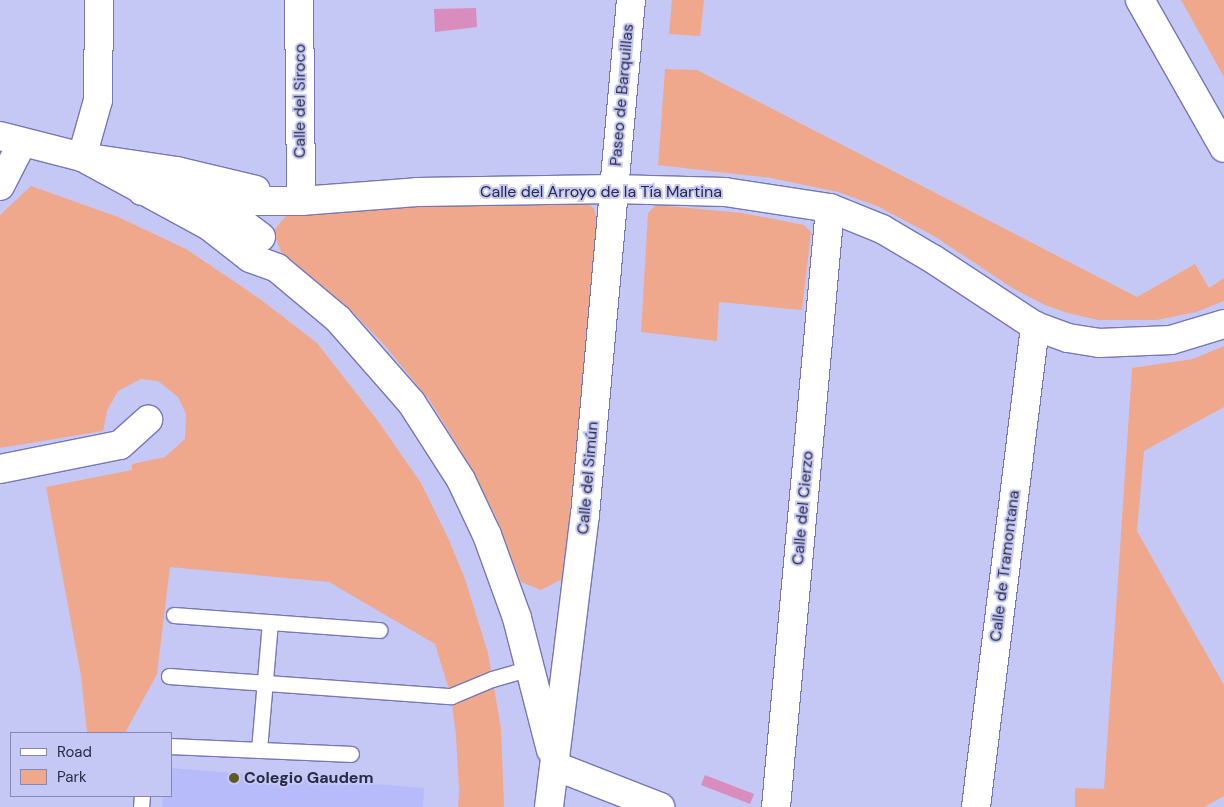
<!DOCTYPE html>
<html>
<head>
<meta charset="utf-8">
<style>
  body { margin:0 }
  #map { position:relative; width:1224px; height:807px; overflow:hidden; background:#c5c8f4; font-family:"DM Sans",sans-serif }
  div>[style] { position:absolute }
  .built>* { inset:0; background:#b7bbfa }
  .green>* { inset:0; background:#f0a88d }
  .water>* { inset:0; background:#d98dbe }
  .roads { filter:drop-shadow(1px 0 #7577b9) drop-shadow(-1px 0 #7577b9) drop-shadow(0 1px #7577b9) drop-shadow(0 -1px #7577b9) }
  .lane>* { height:15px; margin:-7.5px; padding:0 7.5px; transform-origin:7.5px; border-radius:7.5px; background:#fff }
  .street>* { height:28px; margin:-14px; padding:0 14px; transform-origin:14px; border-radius:14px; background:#fff }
  .dots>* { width:14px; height:14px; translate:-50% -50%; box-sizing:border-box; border:2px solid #c5c8f4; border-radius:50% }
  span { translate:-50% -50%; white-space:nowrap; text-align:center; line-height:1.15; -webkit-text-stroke:4px #c5c8f4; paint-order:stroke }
  .street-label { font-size:16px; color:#282944 }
  .poi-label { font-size:16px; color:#282944; font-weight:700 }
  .left { translate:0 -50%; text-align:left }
  .legend { position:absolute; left:10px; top:732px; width:162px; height:65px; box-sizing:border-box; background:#c5c8f4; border:1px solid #8688ae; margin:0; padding:6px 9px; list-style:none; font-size:15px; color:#282944 }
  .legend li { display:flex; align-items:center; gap:10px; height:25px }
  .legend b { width:25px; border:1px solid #8688ae }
</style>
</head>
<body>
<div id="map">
  <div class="built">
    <div style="clip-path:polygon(171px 768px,424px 788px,423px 807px,162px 807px,163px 796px,171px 796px)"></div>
  </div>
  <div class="green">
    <div style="clip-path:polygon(672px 0,704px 0,700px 36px,669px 34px)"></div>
    <div style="clip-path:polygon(1181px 0,1224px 0,1224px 77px)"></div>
    <div style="clip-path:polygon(665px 69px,697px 70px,1137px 297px,1195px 264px,1209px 288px,1224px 278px,1224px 301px,1196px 312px,1157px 320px,1098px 320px,1068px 313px,1045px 305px,1014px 289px,934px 236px,877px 206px,838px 192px,771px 178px,658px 165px)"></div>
    <div style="clip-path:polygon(31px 186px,118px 217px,186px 249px,260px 299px,317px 343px,378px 421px,421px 483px,449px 540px,465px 579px,488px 653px,501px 728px,504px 807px,458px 807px,459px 790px,456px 736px,451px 696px,435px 644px,329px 582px,170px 567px,157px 674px,125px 733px,87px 733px,81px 676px,46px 487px,132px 470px,132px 464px,165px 457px,185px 439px,186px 414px,178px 397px,158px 381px,141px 379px,118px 391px,107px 411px,103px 431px,0 448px,0 215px)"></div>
    <div style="clip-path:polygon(585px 201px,594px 209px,597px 219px,564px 578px,541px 590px,521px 582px,496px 517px,469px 464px,430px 401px,386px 347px,347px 306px,281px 252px,273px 231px,287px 215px,462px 203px)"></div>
    <div style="clip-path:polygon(656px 205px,742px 213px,804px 225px,811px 232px,802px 310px,719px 302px,717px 341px,641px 332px,648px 213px)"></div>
    <div style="clip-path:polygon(1224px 346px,1224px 407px,1144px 451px,1137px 531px,1224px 685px,1224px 796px,1204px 807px,1075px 807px,1075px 788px,1104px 789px,1132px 368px,1193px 359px)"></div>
  </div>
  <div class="water">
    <div style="clip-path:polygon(476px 8px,477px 27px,435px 32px,434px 9px)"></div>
    <div style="clip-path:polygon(705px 775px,754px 794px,750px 804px,701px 785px)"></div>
  </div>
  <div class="roads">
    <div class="lane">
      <div style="left:174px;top:615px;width:206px;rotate:4.2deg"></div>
      <div style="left:169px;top:676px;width:283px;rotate:4.1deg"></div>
      <div style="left:451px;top:696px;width:44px;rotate:-22.5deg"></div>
      <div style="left:492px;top:679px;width:40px;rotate:-16deg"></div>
      <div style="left:171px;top:746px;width:180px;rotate:2.5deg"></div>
      <div style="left:259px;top:750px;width:128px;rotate:-85.1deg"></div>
      <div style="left:141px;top:807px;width:11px;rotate:-85deg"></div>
    </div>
    <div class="street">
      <div style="left:299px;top:0;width:201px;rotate:89.4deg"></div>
      <div style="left:1140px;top:0;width:170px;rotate:60.4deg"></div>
      <div style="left:0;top:136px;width:85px;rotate:14.4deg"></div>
      <div style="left:82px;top:157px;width:96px;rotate:8.4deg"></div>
      <div style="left:177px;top:171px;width:81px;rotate:13.5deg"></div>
      <div style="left:82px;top:157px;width:145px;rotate:28.5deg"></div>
      <div style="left:209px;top:226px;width:52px;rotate:38deg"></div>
      <div style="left:250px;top:258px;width:29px;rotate:20deg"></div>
      <div style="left:277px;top:268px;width:80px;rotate:39.9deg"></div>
      <div style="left:338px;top:319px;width:111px;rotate:48.7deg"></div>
      <div style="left:411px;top:402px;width:93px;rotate:57.3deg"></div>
      <div style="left:461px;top:480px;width:61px;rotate:64.7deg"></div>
      <div style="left:487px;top:535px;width:88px;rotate:70.1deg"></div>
      <div style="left:517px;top:618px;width:136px;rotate:75.6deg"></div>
      <div style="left:82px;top:157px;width:59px;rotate:-74.3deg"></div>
      <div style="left:98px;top:100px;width:100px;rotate:-89.4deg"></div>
      <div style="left:0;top:186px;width:48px;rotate:-62.9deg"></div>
      <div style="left:142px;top:191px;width:71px;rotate:8.1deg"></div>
      <div style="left:212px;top:201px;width:89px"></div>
      <div style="left:301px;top:201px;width:116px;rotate:-4.4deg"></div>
      <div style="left:417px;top:192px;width:196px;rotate:-0.9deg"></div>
      <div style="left:613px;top:189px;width:112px;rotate:1.5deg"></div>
      <div style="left:725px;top:192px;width:106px;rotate:8.7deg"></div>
      <div style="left:830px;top:208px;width:56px;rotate:22deg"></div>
      <div style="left:882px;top:229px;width:59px;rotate:30.5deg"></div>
      <div style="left:933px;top:259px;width:122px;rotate:33.3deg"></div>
      <div style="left:1035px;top:326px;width:35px;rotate:20deg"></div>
      <div style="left:1068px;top:338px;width:31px;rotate:9deg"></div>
      <div style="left:1099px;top:343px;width:72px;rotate:-2.4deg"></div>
      <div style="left:1171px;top:340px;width:55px;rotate:-16.8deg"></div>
      <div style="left:209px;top:198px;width:65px;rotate:36.9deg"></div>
      <div style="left:0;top:469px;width:122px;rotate:-11.3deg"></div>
      <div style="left:120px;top:445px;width:38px;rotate:-42deg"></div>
      <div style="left:555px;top:766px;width:113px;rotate:21.3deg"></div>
      <div style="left:549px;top:807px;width:294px;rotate:-83deg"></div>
      <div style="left:585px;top:515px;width:517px;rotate:-84.9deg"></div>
      <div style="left:776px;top:807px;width:601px;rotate:-84.85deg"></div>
      <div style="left:976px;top:807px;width:485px;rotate:-83deg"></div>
    </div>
  </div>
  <div class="dots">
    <div style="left:234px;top:778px;background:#605925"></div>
  </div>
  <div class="street-label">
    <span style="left:622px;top:95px;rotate:-85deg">Paseo de Barquillas</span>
    <span style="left:300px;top:101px;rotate:-90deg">Calle del Siroco</span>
    <span style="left:601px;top:192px">Calle del Arroyo de la Tía Martina</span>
    <span style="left:588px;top:478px;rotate:-85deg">Calle del Simún</span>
    <span style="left:803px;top:508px;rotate:-85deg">Calle del Cierzo</span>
    <span style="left:1005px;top:566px;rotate:-83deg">Calle de Tramontana</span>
  </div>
  <div class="poi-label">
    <span class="left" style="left:244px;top:778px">Colegio Gaudem</span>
  </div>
  <ul class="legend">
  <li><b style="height:6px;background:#fff"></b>Road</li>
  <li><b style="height:14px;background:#f0a88d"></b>Park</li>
  </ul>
</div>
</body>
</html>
